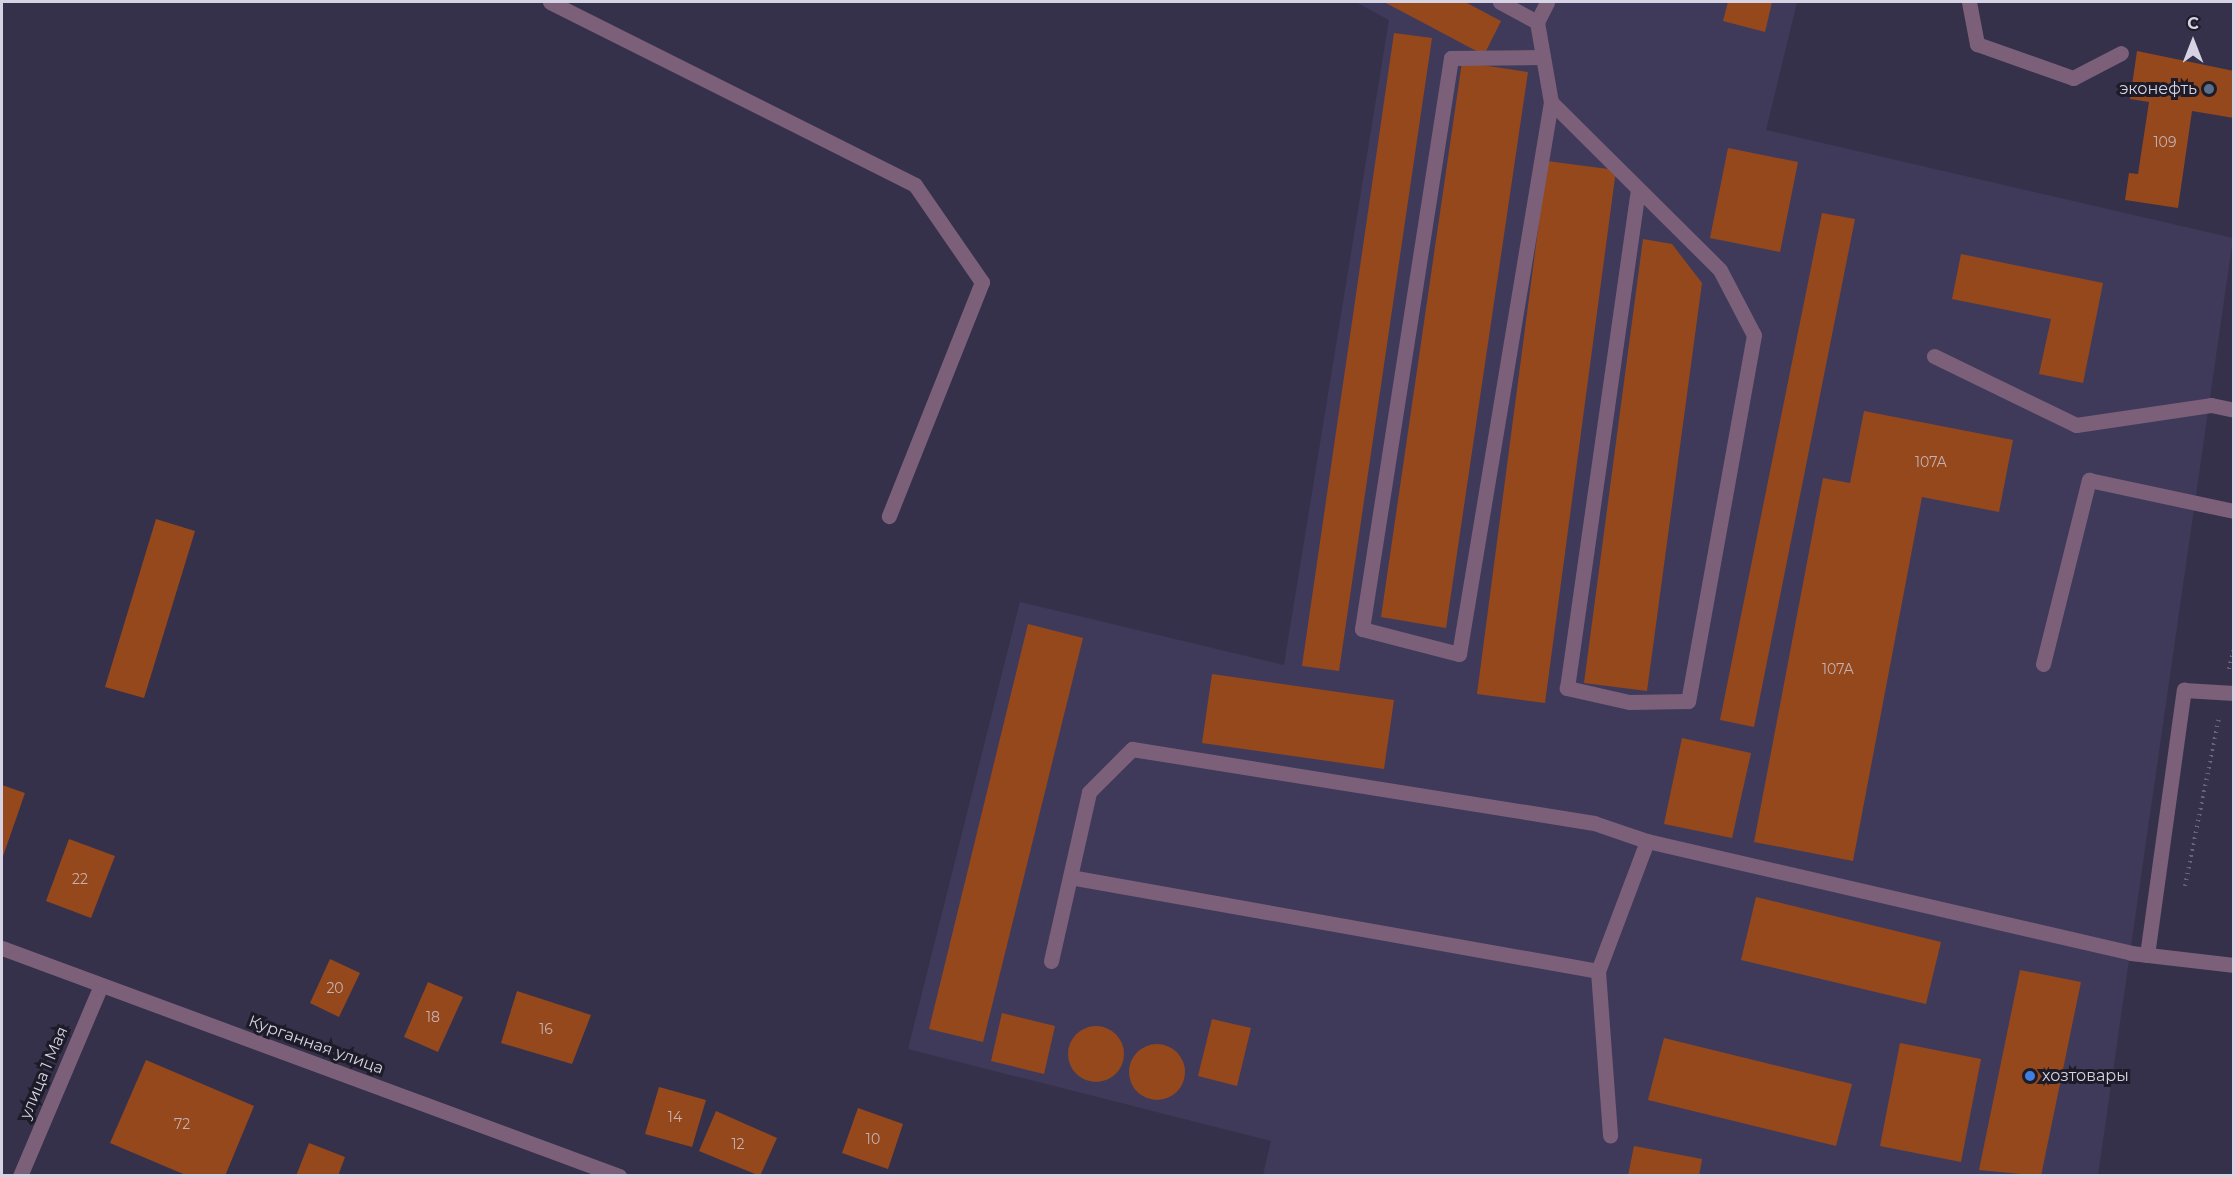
<!DOCTYPE html>
<html>
<head>
<meta charset="utf-8">
<style>
  body { margin:0 }
  #map { position:relative; width:2235px; height:1177px; overflow:hidden; background:#36314b; font-family:Montserrat,sans-serif }
  div>[style] { position:absolute }
  .built>* { inset:0; background:#403a5a }
  .building>* { inset:0; background:#94481c }
  .round { border-radius:50% }
  .path>* { height:4px; margin-top:-2px; transform-origin:0; background:repeating-linear-gradient(90deg,#68647b 0 1.5px,transparent 0 6px) }
  .service>* { height:15px; margin:-7.5px; padding:0 7.5px; transform-origin:7.5px; border-radius:7.5px; background:#7c607a }
  .minor>* { height:15px; margin:-7.5px; padding:0 7.5px; transform-origin:7.5px; border-radius:7.5px; background:#7c607a }
  .dots>* { width:16px; height:16px; translate:-50% -50%; box-sizing:border-box; border:3px solid #1d1b27; border-radius:50% }
  span { translate:-50% -50%; white-space:nowrap; text-align:center; line-height:1.15; -webkit-text-stroke:6px #1d1b27; paint-order:stroke }
  .number-label { font-size:14px; color:#c6b1b2 }
  .number-label span { -webkit-text-stroke-width:0 }
  .poi-label { font-size:16px; color:#d6d4e4 }
  .right { translate:-100% -50%; text-align:right }
  .left { translate:0 -50%; text-align:left }
  .street-label { font-size:16px; color:#d6d4e4 }
  .frame { position:absolute; inset:0; border:3px solid #d6d4e4; pointer-events:none }
  .north { position:absolute; left:2163px; top:12px; width:60px; height:60px; -webkit-text-stroke:4px #1d1b27; paint-order:stroke; rotate:0deg; font-size:16px; font-weight:700; line-height:24px; text-align:center; color:#d6d4e4 }
  .north::after { content:''; display:block; margin:auto; width:21px; height:27px; background:#d6d4e4; clip-path:polygon(50% 0,100% 100%,50% 72%,0 100%) }
</style>
</head>
<body>
<div id="map">
  <div class="built">
    <div style="clip-path:polygon(1356px 2px,1797px 2px,1766px 130px,2233px 238px,2098px 1175px,1263px 1175px,1271px 1141px,908px 1049px,1020px 602px,1284px 665px,1389px 20px)"></div>
  </div>
  <div class="building">
    <div style="clip-path:polygon(1384px 2px,1465px 2px,1501px 21px,1484px 55px)"></div>
    <div style="clip-path:polygon(1728px 2px,1772px 2px,1765px 32px,1723px 21px)"></div>
    <div style="clip-path:polygon(1394px 33px,1432px 38px,1339px 671px,1302px 666px)"></div>
    <div style="clip-path:polygon(2137px 51px,2234px 71px,2234px 118px,2192px 111px,2178px 208px,2125px 200px,2129px 173px,2138px 174px,2149px 102px,2130px 99px)"></div>
    <div style="clip-path:polygon(1462px 62px,1528px 72px,1446px 628px,1381px 617px)"></div>
    <div style="clip-path:polygon(1728px 148px,1798px 162px,1780px 252px,1710px 238px)"></div>
    <div style="clip-path:polygon(1547px 161px,1616px 170px,1545px 703px,1477px 694px)"></div>
    <div style="clip-path:polygon(1822px 213px,1855px 219px,1754px 727px,1720px 720px)"></div>
    <div style="clip-path:polygon(1643px 239px,1672px 244px,1702px 283px,1647px 691px,1584px 683px)"></div>
    <div style="clip-path:polygon(1961px 254px,2103px 283px,2083px 383px,2039px 374px,2051px 319px,1952px 299px)"></div>
    <div style="clip-path:polygon(1864px 411px,2013px 440px,1999px 512px,1922px 497px,1853px 861px,1754px 842px,1823px 478px,1850px 483px)"></div>
    <div style="clip-path:polygon(156px 519px,195px 531px,144px 698px,105px 687px)"></div>
    <div style="clip-path:polygon(1028px 624px,1083px 638px,983px 1042px,929px 1029px)"></div>
    <div style="clip-path:polygon(1212px 674px,1394px 700px,1384px 769px,1202px 743px)"></div>
    <div style="clip-path:polygon(1682px 738px,1751px 753px,1732px 838px,1664px 824px)"></div>
    <div style="clip-path:polygon(2px 785px,25px 793px,2px 859px)"></div>
    <div style="clip-path:polygon(69px 839px,115px 856px,91px 918px,46px 901px)"></div>
    <div style="clip-path:polygon(1756px 897px,1941px 942px,1926px 1004px,1741px 960px)"></div>
    <div style="clip-path:polygon(330px 959px,360px 973px,339px 1017px,310px 1003px)"></div>
    <div style="clip-path:polygon(2020px 970px,2081px 982px,2041px 1176px,1979px 1170px)"></div>
    <div style="clip-path:polygon(428px 982px,463px 997px,438px 1052px,404px 1037px)"></div>
    <div style="clip-path:polygon(517px 991px,591px 1015px,572px 1064px,501px 1043px)"></div>
    <div style="clip-path:polygon(1002px 1013px,1055px 1026px,1044px 1074px,991px 1061px)"></div>
    <div style="clip-path:polygon(1212px 1019px,1251px 1028px,1237px 1086px,1198px 1076px)"></div>
    <div class="round" style="left:1068px;top:1026px;width:56px;height:56px"></div>
    <div style="clip-path:polygon(1664px 1038px,1852px 1084px,1836px 1146px,1648px 1100px)"></div>
    <div style="clip-path:polygon(1900px 1043px,1981px 1059px,1961px 1162px,1880px 1146px)"></div>
    <div class="round" style="left:1129px;top:1044px;width:56px;height:56px"></div>
    <div style="clip-path:polygon(146px 1060px,254px 1106px,225px 1176px,188px 1176px,110px 1143px)"></div>
    <div style="clip-path:polygon(659px 1087px,706px 1100px,692px 1147px,645px 1134px)"></div>
    <div style="clip-path:polygon(858px 1108px,903px 1124px,888px 1169px,842px 1153px)"></div>
    <div style="clip-path:polygon(716px 1111px,777px 1138px,760px 1176px,699px 1151px)"></div>
    <div style="clip-path:polygon(309px 1143px,345px 1157px,338px 1176px,296px 1176px)"></div>
    <div style="clip-path:polygon(1634px 1146px,1702px 1159px,1699px 1176px,1628px 1176px)"></div>
  </div>
  <div class="path">
    <div style="left:2229px;top:669px;width:23px;rotate:-77deg"></div>
    <div style="left:2185px;top:886px;width:172px;rotate:-78.6deg"></div>
  </div>
  <div class="service">
    <div style="left:550px;top:2px;width:408px;rotate:26.6deg"></div>
    <div style="left:915px;top:185px;width:118px;rotate:55.4deg"></div>
    <div style="left:982px;top:282px;width:252px;rotate:111.7deg"></div>
    <div style="left:1500px;top:2px;width:42px;rotate:28.4deg"></div>
    <div style="left:1537px;top:22px;width:22px;rotate:-63deg"></div>
    <div style="left:1969px;top:2px;width:43px;rotate:79.2deg"></div>
    <div style="left:1977px;top:44px;width:102px;rotate:19.5deg"></div>
    <div style="left:2073px;top:78px;width:54px;rotate:-27.5deg"></div>
    <div style="left:1537px;top:22px;width:81px;rotate:80.1deg"></div>
    <div style="left:1551px;top:102px;width:238px;rotate:44.8deg"></div>
    <div style="left:1720px;top:270px;width:73px;rotate:62.4deg"></div>
    <div style="left:1754px;top:335px;width:372px;rotate:100.2deg"></div>
    <div style="left:1688px;top:701px;width:59px;rotate:179deg"></div>
    <div style="left:1629px;top:702px;width:64px;rotate:-167.3deg"></div>
    <div style="left:1567px;top:688px;width:504px;rotate:-81.9deg"></div>
    <div style="left:1543px;top:57px;width:92px;rotate:179.4deg"></div>
    <div style="left:1451px;top:58px;width:578px;rotate:98.86deg"></div>
    <div style="left:1362px;top:629px;width:100px;rotate:14.5deg"></div>
    <div style="left:1459px;top:654px;width:560px;rotate:-80.54deg"></div>
    <div style="left:1934px;top:356px;width:158px;rotate:25.9deg"></div>
    <div style="left:2076px;top:425px;width:136px;rotate:-8.4deg"></div>
    <div style="left:2211px;top:405px;width:24px;rotate:12deg"></div>
    <div style="left:2043px;top:664px;width:190px;rotate:-76deg"></div>
    <div style="left:2089px;top:480px;width:148px;rotate:12.1deg"></div>
    <div style="left:1070px;top:877px;width:536px;rotate:10.09deg"></div>
    <div style="left:1598px;top:971px;width:139px;rotate:-69.3deg"></div>
    <div style="left:2147px;top:955px;width:268px;rotate:-82.1deg"></div>
    <div style="left:2184px;top:690px;width:50px;rotate:3.4deg"></div>
    <div style="left:1051px;top:961px;width:173px;rotate:-77.3deg"></div>
    <div style="left:1089px;top:792px;width:61px;rotate:-45deg"></div>
    <div style="left:1132px;top:749px;width:468px;rotate:9.1deg"></div>
    <div style="left:1594px;top:823px;width:56px;rotate:18.8deg"></div>
    <div style="left:1647px;top:841px;width:497px;rotate:13deg"></div>
    <div style="left:2131px;top:953px;width:104px;rotate:6.6deg"></div>
    <div style="left:1598px;top:971px;width:165px;rotate:85.8deg"></div>
  </div>
  <div class="minor">
    <div style="left:2px;top:948px;width:658px;rotate:20.28deg"></div>
    <div style="left:20px;top:1176px;width:207px;rotate:-67deg"></div>
  </div>
  <div class="dots">
    <div style="left:2209px;top:89px;background:#5c6f8a"></div>
    <div style="left:2030px;top:1076px;background:#3f7fe0"></div>
  </div>
  <div class="number-label">
    <span style="left:2165px;top:142px">109</span>
    <span style="left:1931px;top:462px">107А</span>
    <span style="left:1838px;top:669px">107А</span>
    <span style="left:80px;top:879px">22</span>
    <span style="left:335px;top:988px">20</span>
    <span style="left:433px;top:1017px">18</span>
    <span style="left:546px;top:1029px">16</span>
    <span style="left:675px;top:1117px">14</span>
    <span style="left:182px;top:1124px">72</span>
    <span style="left:873px;top:1139px">10</span>
    <span style="left:738px;top:1144px">12</span>
  </div>
  <div class="poi-label">
    <span class="right" style="left:2197px;top:89px">эконефть</span>
    <span class="left" style="left:2042px;top:1076px">хозтовары</span>
  </div>
  <div class="street-label">
    <span style="left:316px;top:1045px;rotate:20deg">Курганная улица</span>
    <span style="left:44px;top:1073px;rotate:-67deg">улица 1 Мая</span>
  </div>
  <div class="frame"></div>
  <div class="north">С</div>
</div>
</body>
</html>
